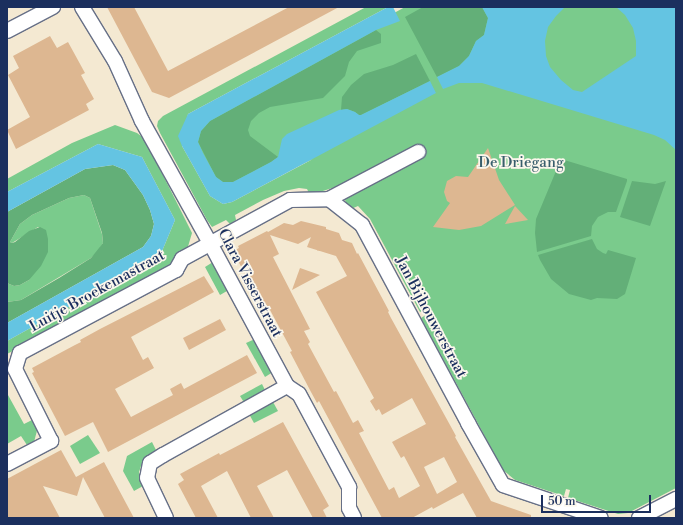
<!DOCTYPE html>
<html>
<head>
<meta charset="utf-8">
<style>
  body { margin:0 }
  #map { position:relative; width:683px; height:525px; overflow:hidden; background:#f4e9d2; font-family:"Libre Bodoni",serif }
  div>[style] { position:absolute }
  .green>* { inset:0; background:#7acb8c }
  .forest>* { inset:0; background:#63af78 }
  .water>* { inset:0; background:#64c4e2 }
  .building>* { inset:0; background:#ddb791 }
  .roads { filter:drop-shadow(1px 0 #677087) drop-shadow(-1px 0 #677087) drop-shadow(0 1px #677087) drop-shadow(0 -1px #677087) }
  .minor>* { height:14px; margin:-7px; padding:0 7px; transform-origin:7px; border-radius:7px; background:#fff }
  span { translate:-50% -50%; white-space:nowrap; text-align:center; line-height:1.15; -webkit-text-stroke:3.5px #fbf7ec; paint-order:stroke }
  .park-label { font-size:15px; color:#385e6c }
  .street-label { font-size:15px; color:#1b2f5e }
  .frame { position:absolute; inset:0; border:8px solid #1b2f5e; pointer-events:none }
  .scale { position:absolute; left:541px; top:495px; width:110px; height:18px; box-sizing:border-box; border:2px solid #1b2f5e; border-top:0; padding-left:5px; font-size:12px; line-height:14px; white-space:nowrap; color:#1b2f5e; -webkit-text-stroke:3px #fbf7ec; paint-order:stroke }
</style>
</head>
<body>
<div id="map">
  <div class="green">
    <div style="clip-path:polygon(366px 7px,388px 7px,188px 114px,182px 146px,210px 196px,223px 204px,232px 202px,313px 159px,231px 195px,204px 173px,189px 135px,201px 119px,405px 7px,676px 7px,676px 488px,628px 513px,618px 514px,568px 498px,570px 490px,566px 489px,564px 496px,515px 480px,503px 470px,421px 318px,429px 313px,427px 309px,420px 312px,370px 219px,358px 206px,351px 209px,347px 205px,345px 200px,347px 194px,342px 185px,310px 195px,307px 189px,299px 188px,284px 191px,263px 200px,235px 215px,236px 220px,230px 224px,226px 220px,212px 227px,207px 220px,160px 133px,157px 126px,158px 121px,163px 116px)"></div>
    <div style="clip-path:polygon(115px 125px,137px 133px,145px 139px,192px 233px,187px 250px,175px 256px,172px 268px,7px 354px,7px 341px,160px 256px,175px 220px,142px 157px,98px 144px,7px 192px,7px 179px,72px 143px)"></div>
    <div style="clip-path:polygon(84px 195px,90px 198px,102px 234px,103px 243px,98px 251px,91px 258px,21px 300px,7px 302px,7px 283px,14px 286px,20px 285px,29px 280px,46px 231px,38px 227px,12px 243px,10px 242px,20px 224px,32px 215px,69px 198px)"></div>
    <div style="clip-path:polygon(213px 262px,213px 265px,227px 291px,220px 295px,205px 267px)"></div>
    <div style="clip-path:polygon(255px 339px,273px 372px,265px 377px,246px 343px)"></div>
    <div style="clip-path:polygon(262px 384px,266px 392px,245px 404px,240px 396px)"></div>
    <div style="clip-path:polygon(8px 395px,24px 424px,34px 419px,38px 427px,34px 442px,27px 445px,21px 436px,7px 444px)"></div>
    <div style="clip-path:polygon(273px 402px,278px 411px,254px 423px,249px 414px)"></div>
    <div style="clip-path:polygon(88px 435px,100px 453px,80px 464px,70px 446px)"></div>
    <div style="clip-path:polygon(152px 442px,157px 452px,142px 463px,139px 472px,143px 486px,134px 491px,123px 471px,127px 456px)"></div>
  </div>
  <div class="forest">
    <div style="clip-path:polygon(423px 7px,482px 7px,488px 18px,484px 35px,476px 41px,469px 56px,459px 66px,437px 77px,405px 17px)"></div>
    <div style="clip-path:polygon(376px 30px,381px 34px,381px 43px,357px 51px,349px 62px,345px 76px,323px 98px,270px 107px,259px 113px,251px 121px,248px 130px,250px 136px,278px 157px,271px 162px,233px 182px,223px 182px,216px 177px,198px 142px,201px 131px,210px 121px)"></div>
    <div style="clip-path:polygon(416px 54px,430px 81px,361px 115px,359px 115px,355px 112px,347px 109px,341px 110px,342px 97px,351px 85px,364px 74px,393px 65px)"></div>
    <div style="clip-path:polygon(561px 159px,627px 179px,627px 181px,616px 212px,608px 212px,598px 217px,592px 226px,591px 236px,537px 252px,535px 233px,536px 219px)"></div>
    <div style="clip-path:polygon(113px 165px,125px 170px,143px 195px,150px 210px,154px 224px,151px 236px,143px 247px,7px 323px,7px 302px,21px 300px,59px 278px,91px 258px,103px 243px,102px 233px,90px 198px,84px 195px,69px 198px,32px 215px,20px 224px,10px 242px,12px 243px,15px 242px,29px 231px,40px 227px,46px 230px,48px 239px,48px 252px,41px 266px,29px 280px,20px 285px,14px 286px,7px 283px,7px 212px,85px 169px)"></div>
    <div style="clip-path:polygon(632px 181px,655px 184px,666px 181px,650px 226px,620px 217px)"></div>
    <div style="clip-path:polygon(592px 239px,597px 249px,603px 253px,606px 254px,608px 250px,636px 258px,625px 294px,617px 299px,597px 298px,591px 300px,569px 294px,551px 279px,540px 260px,538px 255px)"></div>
  </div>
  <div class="water">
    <div style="clip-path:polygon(388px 7px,393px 7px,400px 21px,376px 30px,210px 121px,201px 131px,198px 142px,203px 153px,216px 177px,223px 182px,233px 182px,271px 162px,278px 157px,282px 139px,287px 134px,339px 110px,347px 109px,355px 112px,359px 115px,361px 115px,430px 81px,436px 93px,232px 202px,223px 204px,210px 196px,182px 146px,178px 136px,188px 114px)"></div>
    <div style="clip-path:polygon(482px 7px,565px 7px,556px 16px,548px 27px,545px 41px,546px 56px,550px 67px,561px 80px,573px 90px,582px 92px,636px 56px,636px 41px,633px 28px,625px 15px,616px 7px,676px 7px,676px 150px,665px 140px,654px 135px,482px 83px,459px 83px,443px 89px,437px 77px,459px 66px,469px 56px,476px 41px,484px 35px,488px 18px)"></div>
    <div style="clip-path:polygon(98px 144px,142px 157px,175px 220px,160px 256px,7px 341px,7px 323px,143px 247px,151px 236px,154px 224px,150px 210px,143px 195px,125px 170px,113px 165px,85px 169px,7px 212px,7px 192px)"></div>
  </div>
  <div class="building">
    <div style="clip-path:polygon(107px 7px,134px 7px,168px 71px,289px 7px,339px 7px,169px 98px,152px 92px)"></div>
    <div style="clip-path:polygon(50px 36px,57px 48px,68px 42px,85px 73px,81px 75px,94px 99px,86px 104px,89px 110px,16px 149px,7px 130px,30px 117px,8px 75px,19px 68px,13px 56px)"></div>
    <div style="clip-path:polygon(488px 148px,499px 180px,515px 205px,481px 226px,459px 230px,433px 227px,450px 203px,447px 201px,444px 192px,447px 181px,456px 176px,468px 177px)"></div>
    <div style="clip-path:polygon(515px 206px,528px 220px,505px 224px)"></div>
    <div style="clip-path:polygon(evenodd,301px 221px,326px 227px,326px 229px,339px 233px,342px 240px,352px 243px,357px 254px,358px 253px,389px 311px,388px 312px,391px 318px,450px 425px,456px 436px,455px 437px,491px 501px,531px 515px,531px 518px,477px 518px,463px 493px,433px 509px,432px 507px,412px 518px,382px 518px,319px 401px,317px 403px,311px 392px,290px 352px,292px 351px,270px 310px,268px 311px,254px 286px,252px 288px,233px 251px,239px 248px,238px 246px,267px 231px,268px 232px,284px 223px,293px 225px,301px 221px,270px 235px,298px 244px,311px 237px,307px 247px,336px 256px,347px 276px,316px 292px,374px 398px,370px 401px,376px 411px,379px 409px,382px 415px,412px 398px,426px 424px,392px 442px,401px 458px,404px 456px,420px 486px,399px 498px,394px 487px,389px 490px,359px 433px,364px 431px,358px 420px,353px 423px,336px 391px,334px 392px,308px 344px,310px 342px,304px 331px,310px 329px,273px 257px,279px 254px,270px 235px,301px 221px,444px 457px,457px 482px,437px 494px,424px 467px,444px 457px)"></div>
    <div style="clip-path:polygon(300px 268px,320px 275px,292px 290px)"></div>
    <div style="clip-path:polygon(204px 276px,214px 292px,131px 337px,143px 360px,148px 357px,154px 368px,115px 389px,131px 417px,173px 395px,170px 389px,181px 383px,184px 389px,247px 355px,257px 373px,108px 452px,93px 422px,65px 436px,32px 373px,34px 372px,32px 368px,75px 345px,81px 342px,80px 340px,100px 329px)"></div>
    <div style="clip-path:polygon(220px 319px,226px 330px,189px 350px,183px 338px)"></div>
    <div style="clip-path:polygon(283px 422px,329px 506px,323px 510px,327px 518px,313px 518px,287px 470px,257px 486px,274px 518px,251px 518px,227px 471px,201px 486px,218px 518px,196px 518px,178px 484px,184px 480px,180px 474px,219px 453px,220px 455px)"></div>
    <div style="clip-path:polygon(61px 450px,76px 477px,104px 462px,134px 518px,105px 518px,83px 477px,77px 496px,43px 486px,60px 518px,7px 518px,7px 479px)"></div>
  </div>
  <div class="roads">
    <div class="minor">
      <div style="left:82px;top:7px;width:63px;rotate:58.6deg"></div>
      <div style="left:115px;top:61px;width:66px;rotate:65.8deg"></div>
      <div style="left:142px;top:121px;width:140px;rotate:60.9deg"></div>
      <div style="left:210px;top:243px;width:162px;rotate:61.7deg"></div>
      <div style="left:287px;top:386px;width:142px;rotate:150.9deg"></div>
      <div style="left:163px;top:455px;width:15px;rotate:148deg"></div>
      <div style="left:150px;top:463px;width:15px;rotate:101deg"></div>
      <div style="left:147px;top:478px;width:44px;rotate:64.6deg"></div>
      <div style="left:7px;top:31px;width:52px;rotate:-27.6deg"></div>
      <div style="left:329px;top:199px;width:101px;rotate:-27.8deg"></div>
      <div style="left:287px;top:386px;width:14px;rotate:34deg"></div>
      <div style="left:299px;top:394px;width:106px;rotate:61.7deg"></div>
      <div style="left:349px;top:487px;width:21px;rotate:90deg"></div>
      <div style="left:349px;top:508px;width:11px;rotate:63deg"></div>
      <div style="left:7px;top:464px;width:50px;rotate:-27.6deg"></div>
      <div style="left:51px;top:441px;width:80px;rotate:-116.6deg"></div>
      <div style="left:15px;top:369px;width:17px;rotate:-73deg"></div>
      <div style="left:20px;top:353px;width:177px;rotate:-28deg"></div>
      <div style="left:176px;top:270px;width:13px;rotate:-61deg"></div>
      <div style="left:182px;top:259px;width:123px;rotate:-28.6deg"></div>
      <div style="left:290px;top:200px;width:39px;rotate:-1deg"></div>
      <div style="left:329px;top:199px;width:42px;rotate:38.2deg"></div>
      <div style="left:362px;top:225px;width:225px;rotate:61.8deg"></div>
      <div style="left:468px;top:423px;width:71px;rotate:60.6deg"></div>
      <div style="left:503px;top:485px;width:103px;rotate:18.6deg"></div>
      <div style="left:639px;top:518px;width:42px;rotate:-27.2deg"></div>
    </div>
  </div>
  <div class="park-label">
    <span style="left:521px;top:163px">De Driegang</span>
  </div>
  <div class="street-label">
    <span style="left:250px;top:283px;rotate:62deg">Clara Visserstraat</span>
    <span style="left:97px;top:291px;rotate:-29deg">Luitje Broekemastraat</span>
    <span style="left:431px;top:317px;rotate:62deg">Jan Bijhouwerstraat</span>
  </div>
  <div class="frame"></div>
  <div class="scale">50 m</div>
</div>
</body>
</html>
